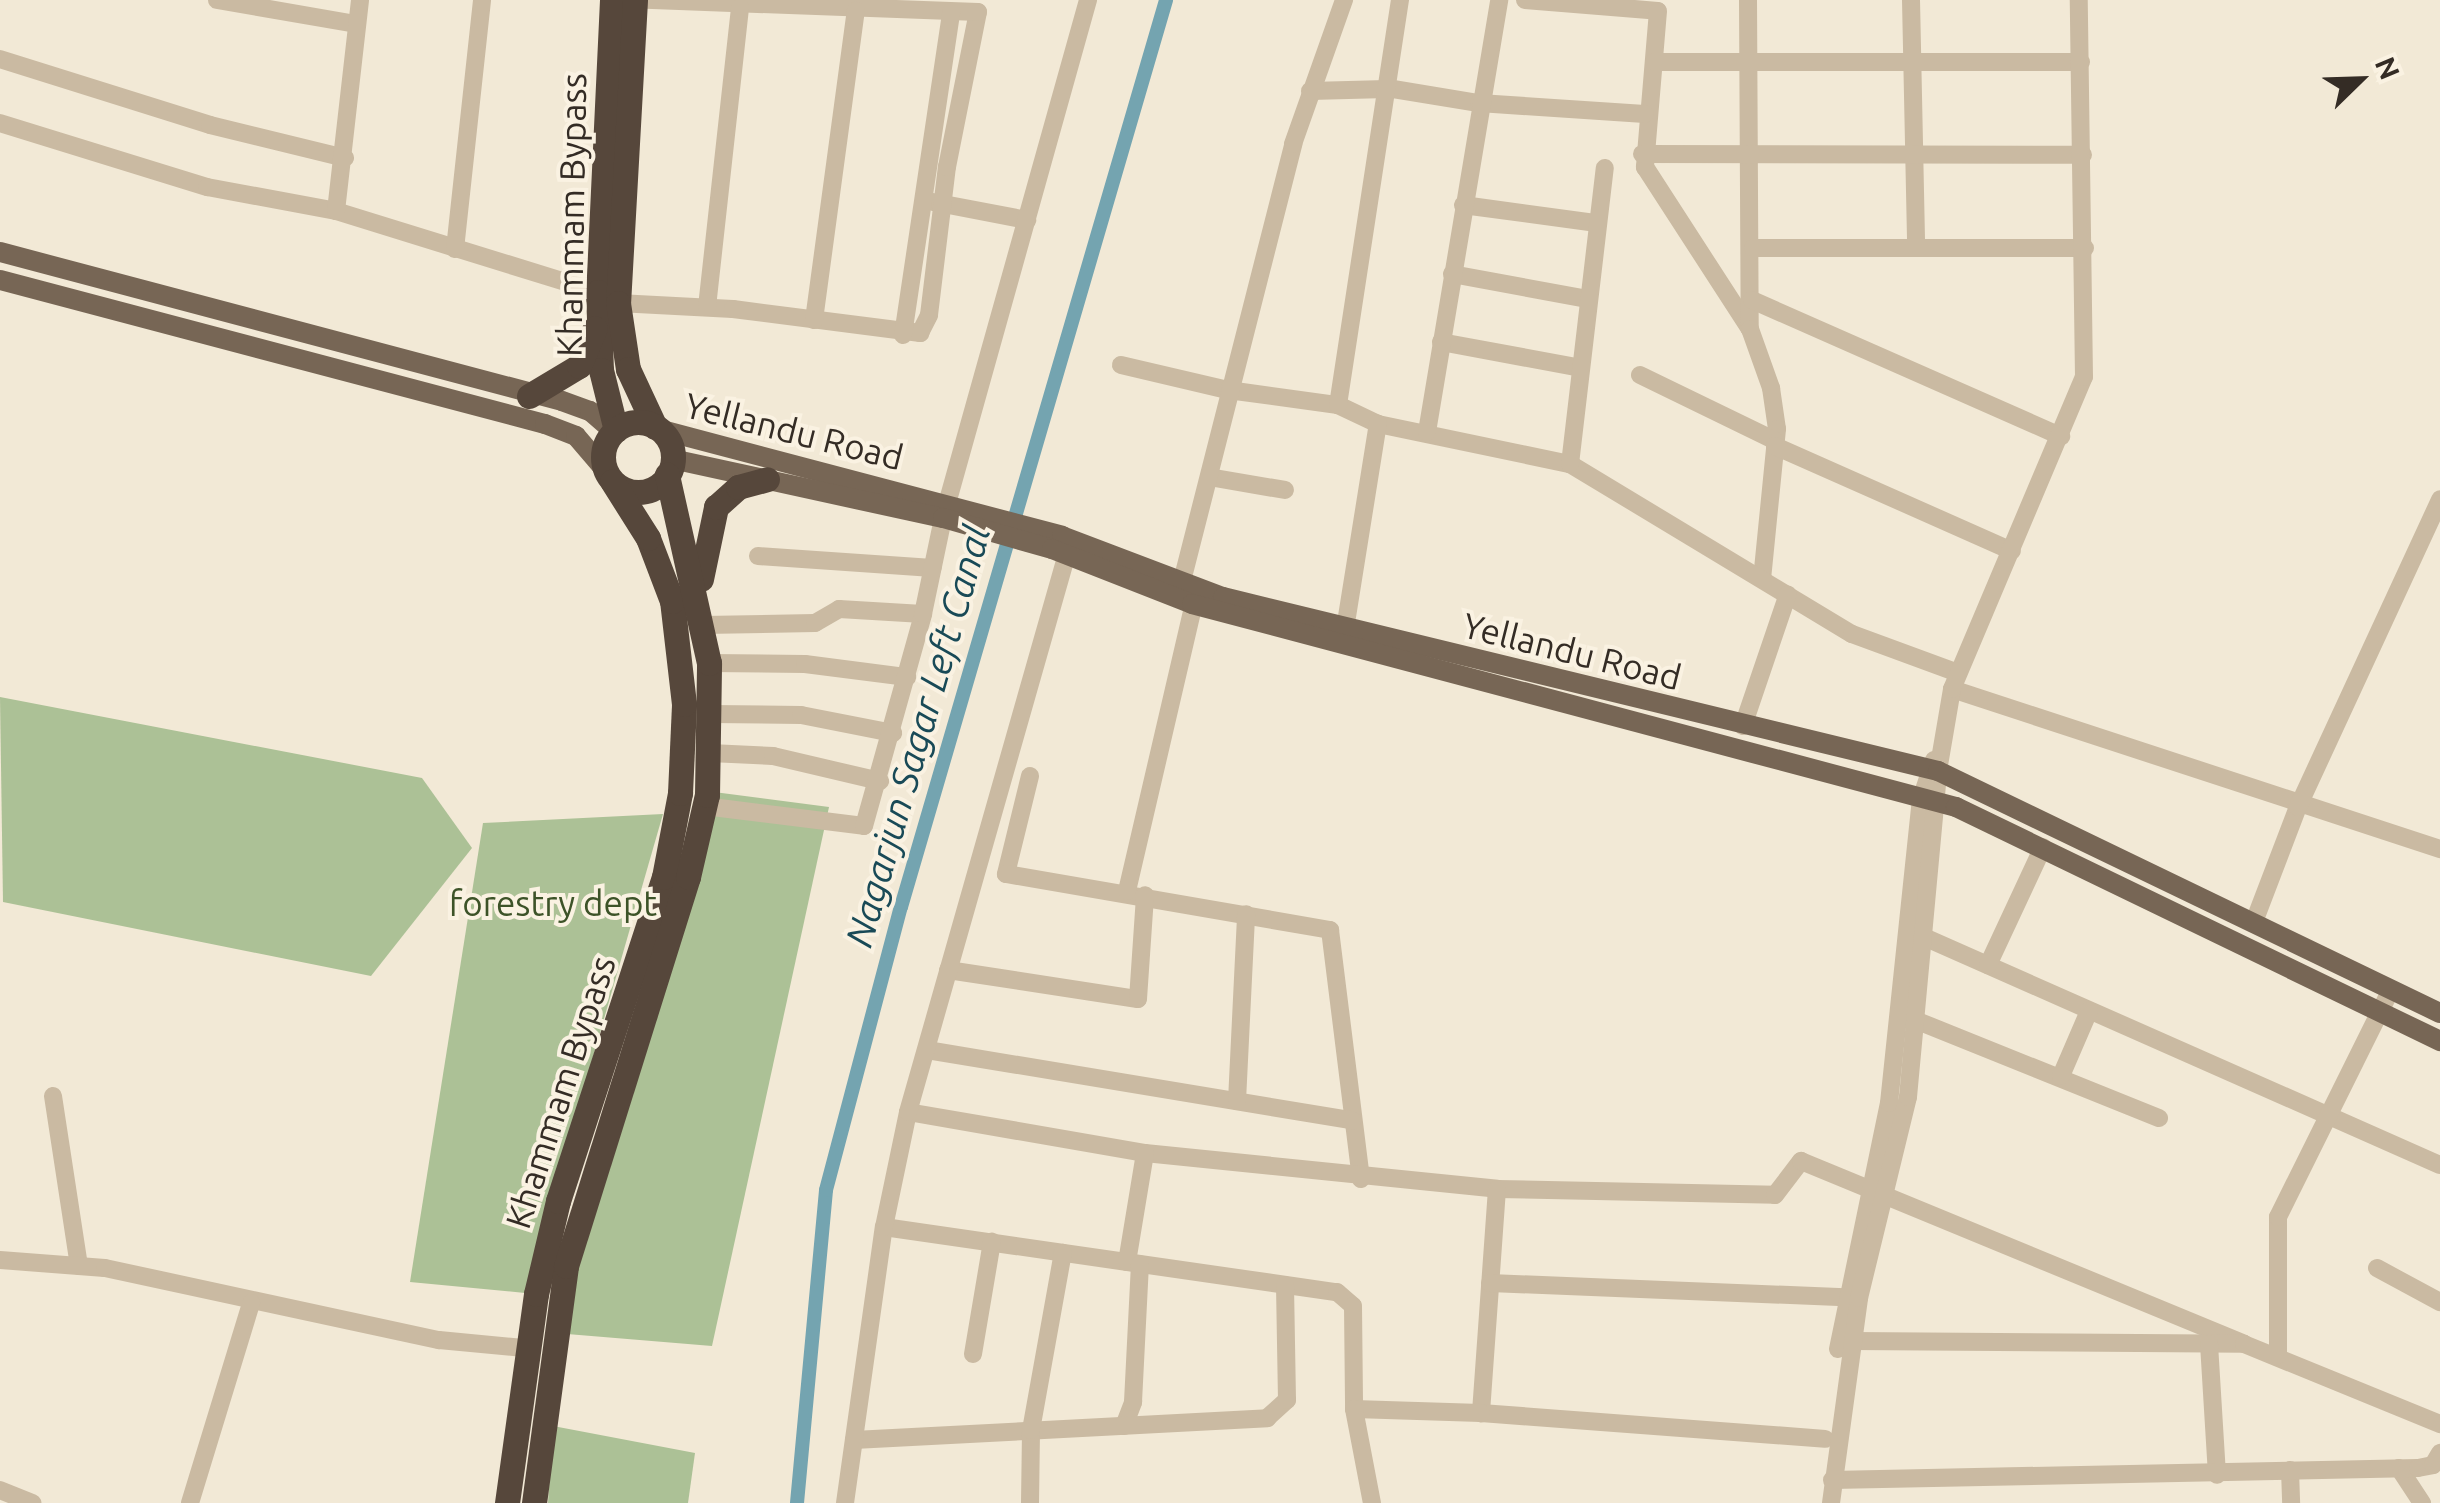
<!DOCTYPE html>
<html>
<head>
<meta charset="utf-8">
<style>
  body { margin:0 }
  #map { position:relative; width:2440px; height:1503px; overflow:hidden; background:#f2e9d6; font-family:Ubuntu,sans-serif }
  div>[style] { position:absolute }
  .green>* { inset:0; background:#acc196 }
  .canal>* { height:14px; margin:-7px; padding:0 7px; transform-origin:7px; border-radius:7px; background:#74a4b0 }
  .minor>* { height:18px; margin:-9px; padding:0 9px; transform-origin:9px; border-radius:9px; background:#cabaa2 }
  .major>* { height:20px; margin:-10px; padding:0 10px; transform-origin:10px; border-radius:10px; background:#765 }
  .highway>* { height:25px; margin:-12.5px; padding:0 12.5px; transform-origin:12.5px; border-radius:12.5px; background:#56473b }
  .highway>.ring { margin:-12.5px; padding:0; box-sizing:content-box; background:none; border:25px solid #56473b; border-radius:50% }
  span { translate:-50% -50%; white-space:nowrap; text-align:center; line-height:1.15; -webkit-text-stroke:8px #faf2e2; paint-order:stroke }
  .street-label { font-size:35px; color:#342c25 }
  .park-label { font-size:35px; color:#3d5328 }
  .water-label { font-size:38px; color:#194a57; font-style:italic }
  .north { position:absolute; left:2310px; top:30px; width:100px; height:100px; -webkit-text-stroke:8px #faf2e2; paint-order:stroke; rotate:67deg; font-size:28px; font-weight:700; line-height:40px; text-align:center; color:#342c25 }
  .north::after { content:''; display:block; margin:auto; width:35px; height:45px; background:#342c25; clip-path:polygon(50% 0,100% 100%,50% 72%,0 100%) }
</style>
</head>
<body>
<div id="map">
  <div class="green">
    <div style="clip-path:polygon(0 697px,422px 778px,472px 848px,371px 976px,3px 902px)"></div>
    <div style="clip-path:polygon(714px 792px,829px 807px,712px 1346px,555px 1333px)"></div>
    <div style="clip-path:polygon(663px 814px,525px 1293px,410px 1282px,483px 823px)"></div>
    <div style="clip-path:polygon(553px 1426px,695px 1453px,688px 1503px,548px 1503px)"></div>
  </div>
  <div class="canal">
    <div style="left:797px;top:1503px;width:314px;rotate:-84.7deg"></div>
    <div style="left:826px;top:1190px;width:293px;rotate:-75.2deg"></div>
    <div style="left:901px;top:907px;width:945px;rotate:-73.71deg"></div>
  </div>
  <div class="minor">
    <div style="left:217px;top:0;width:141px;rotate:9.8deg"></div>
    <div style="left:1525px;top:0;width:133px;rotate:4.7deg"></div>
    <div style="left:1658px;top:11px;width:157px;rotate:94.8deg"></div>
    <div style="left:1645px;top:167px;width:192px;rotate:57.1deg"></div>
    <div style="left:1748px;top:0;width:329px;rotate:89.7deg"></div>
    <div style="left:1750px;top:329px;width:63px;rotate:70.4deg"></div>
    <div style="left:1771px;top:388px;width:41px;rotate:81.7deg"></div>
    <div style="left:1777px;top:429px;width:150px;rotate:95.7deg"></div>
    <div style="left:1911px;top:0;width:247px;rotate:88.8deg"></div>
    <div style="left:0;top:59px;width:220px;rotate:17.4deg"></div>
    <div style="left:210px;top:125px;width:139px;rotate:13.7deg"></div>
    <div style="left:1654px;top:62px;width:427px"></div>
    <div style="left:1387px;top:88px;width:93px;rotate:9.3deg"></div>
    <div style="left:1479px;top:103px;width:166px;rotate:3.8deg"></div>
    <div style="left:1310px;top:91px;width:77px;rotate:-1.5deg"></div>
    <div style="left:0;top:123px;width:217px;rotate:17.2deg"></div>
    <div style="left:207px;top:187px;width:131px;rotate:10.5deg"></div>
    <div style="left:336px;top:211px;width:274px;rotate:17.2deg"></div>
    <div style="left:1642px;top:154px;width:441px;rotate:0.1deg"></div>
    <div style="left:933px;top:202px;width:96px;rotate:10.8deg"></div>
    <div style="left:1463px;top:205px;width:135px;rotate:7.7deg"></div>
    <div style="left:336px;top:211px;width:212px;rotate:-83.5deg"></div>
    <div style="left:1753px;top:248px;width:332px"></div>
    <div style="left:455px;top:249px;width:250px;rotate:-83.8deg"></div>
    <div style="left:1452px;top:274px;width:137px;rotate:10.5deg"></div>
    <div style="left:1752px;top:300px;width:338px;rotate:23.8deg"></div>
    <div style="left:618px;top:303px;width:115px;rotate:3deg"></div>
    <div style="left:733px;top:309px;width:189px;rotate:7.3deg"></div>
    <div style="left:920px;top:333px;width:20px;rotate:-63deg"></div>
    <div style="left:929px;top:315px;width:149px;rotate:-83.1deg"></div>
    <div style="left:947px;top:167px;width:158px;rotate:-78.7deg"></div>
    <div style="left:978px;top:12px;width:332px;rotate:-177.9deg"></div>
    <div style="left:707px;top:307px;width:301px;rotate:-83.7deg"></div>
    <div style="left:814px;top:320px;width:312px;rotate:-82.3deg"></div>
    <div style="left:903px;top:335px;width:327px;rotate:-81.5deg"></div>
    <div style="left:1441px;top:342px;width:142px;rotate:10.5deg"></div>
    <div style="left:1121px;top:365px;width:110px;rotate:13.2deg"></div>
    <div style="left:1228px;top:390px;width:111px;rotate:7.8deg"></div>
    <div style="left:1338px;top:405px;width:44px;rotate:25.4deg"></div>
    <div style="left:1378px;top:424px;width:196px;rotate:11.8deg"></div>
    <div style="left:1570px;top:464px;width:329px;rotate:31.1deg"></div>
    <div style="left:1852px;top:634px;width:113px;rotate:20.2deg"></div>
    <div style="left:1640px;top:375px;width:149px;rotate:25.9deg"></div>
    <div style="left:1338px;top:405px;width:410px;rotate:-81.3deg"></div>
    <div style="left:1427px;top:432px;width:438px;rotate:-80.5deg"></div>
    <div style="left:1775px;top:446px;width:259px;rotate:23.9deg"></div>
    <div style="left:1570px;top:464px;width:298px;rotate:-83.3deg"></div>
    <div style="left:1209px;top:477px;width:77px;rotate:9.7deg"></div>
    <div style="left:758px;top:556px;width:175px;rotate:3.9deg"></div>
    <div style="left:1182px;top:581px;width:451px;rotate:-75.7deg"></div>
    <div style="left:1293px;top:144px;width:153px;rotate:-70.5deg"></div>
    <div style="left:703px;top:625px;width:112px;rotate:-1deg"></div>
    <div style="left:815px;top:623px;width:28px;rotate:-30deg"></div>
    <div style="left:839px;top:609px;width:84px;rotate:3.4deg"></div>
    <div style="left:1345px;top:629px;width:208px;rotate:-80.9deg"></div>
    <div style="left:709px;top:663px;width:96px;rotate:0.6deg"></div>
    <div style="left:805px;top:664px;width:103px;rotate:7.3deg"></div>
    <div style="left:1952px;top:689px;width:514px;rotate:18.15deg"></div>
    <div style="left:711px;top:714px;width:90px;rotate:0.6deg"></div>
    <div style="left:801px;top:715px;width:94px;rotate:11.1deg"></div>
    <div style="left:1743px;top:726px;width:139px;rotate:-71.2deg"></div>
    <div style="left:710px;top:753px;width:63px;rotate:2.7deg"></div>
    <div style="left:773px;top:756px;width:110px;rotate:13.2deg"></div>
    <div style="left:1030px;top:776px;width:101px;rotate:103.8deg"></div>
    <div style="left:1006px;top:874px;width:329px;rotate:9.8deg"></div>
    <div style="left:1330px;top:930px;width:251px;rotate:82.9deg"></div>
    <div style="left:704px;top:806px;width:161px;rotate:7.1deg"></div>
    <div style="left:864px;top:826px;width:220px;rotate:-74.4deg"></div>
    <div style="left:923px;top:614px;width:98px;rotate:-78.2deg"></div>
    <div style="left:943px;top:518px;width:538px;rotate:-74.36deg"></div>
    <div style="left:1127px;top:891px;width:304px;rotate:-76.9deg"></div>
    <div style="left:2254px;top:922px;width:123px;rotate:-69.1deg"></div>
    <div style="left:2298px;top:807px;width:339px;rotate:-65.2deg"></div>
    <div style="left:1924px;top:937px;width:564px;rotate:23.84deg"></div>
    <div style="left:1988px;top:965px;width:130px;rotate:-65deg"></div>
    <div style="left:948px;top:970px;width:192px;rotate:8.7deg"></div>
    <div style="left:1138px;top:999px;width:104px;rotate:-86.1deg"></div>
    <div style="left:1915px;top:1020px;width:263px;rotate:21.9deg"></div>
    <div style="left:927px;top:1050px;width:431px;rotate:9.4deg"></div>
    <div style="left:2061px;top:1076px;width:71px;rotate:-66.7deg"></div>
    <div style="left:53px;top:1096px;width:172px;rotate:81.3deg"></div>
    <div style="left:1237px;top:1101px;width:187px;rotate:-87.2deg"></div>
    <div style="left:908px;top:1112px;width:241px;rotate:9.8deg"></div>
    <div style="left:1145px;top:1153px;width:354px;rotate:5.8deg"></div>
    <div style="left:1497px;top:1189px;width:278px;rotate:1.2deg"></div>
    <div style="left:1775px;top:1195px;width:43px;rotate:-52.6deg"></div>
    <div style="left:1801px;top:1161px;width:479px;rotate:22.4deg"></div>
    <div style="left:1497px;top:1189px;width:225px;rotate:94.1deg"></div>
    <div style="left:1481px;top:1413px;width:345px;rotate:4.3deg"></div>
    <div style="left:884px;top:1227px;width:458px;rotate:8.2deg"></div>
    <div style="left:1337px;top:1292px;width:21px;rotate:41deg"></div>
    <div style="left:1353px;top:1306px;width:103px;rotate:89.4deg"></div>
    <div style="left:1354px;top:1409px;width:127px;rotate:1.8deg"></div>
    <div style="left:0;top:1260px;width:105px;rotate:4.4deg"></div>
    <div style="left:105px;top:1268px;width:342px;rotate:12.2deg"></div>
    <div style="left:439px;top:1340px;width:85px;rotate:5.4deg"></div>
    <div style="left:1127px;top:1262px;width:110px;rotate:-80.6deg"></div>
    <div style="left:2377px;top:1268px;width:72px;rotate:28.4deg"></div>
    <div style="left:1490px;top:1283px;width:355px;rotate:2.3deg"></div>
    <div style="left:1851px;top:1341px;width:393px;rotate:0.4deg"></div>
    <div style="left:2244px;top:1344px;width:212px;rotate:22.2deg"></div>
    <div style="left:2209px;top:1344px;width:131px;rotate:86.5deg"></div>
    <div style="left:1838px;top:1349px;width:251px;rotate:-78.3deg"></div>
    <div style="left:1889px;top:1103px;width:306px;rotate:-84deg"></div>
    <div style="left:1921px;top:799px;width:41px;rotate:-71.6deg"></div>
    <div style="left:973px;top:1354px;width:114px;rotate:-80.4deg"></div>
    <div style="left:2278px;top:1355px;width:138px;rotate:-90deg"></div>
    <div style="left:2278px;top:1217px;width:254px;rotate:-63.6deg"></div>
    <div style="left:1354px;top:1409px;width:96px;rotate:79.2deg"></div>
    <div style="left:1124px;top:1426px;width:26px;rotate:-69deg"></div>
    <div style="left:1133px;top:1402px;width:138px;rotate:-87.1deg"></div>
    <div style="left:854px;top:1440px;width:414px;rotate:-3deg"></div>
    <div style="left:1267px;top:1418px;width:27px;rotate:-42deg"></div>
    <div style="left:1287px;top:1400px;width:115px;rotate:-91deg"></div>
    <div style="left:2399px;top:1468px;width:42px;rotate:56.7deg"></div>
    <div style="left:2290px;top:1470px;width:33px;rotate:88deg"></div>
    <div style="left:1832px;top:1480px;width:586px;rotate:-1.17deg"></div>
    <div style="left:2418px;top:1468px;width:15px;rotate:-11deg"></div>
    <div style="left:2433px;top:1465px;width:14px;rotate:-60deg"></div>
    <div style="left:0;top:1490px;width:35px;rotate:22deg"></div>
    <div style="left:190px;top:1503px;width:209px;rotate:-73deg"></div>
    <div style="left:845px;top:1503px;width:279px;rotate:-82deg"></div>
    <div style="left:884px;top:1227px;width:117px;rotate:-78.2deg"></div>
    <div style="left:908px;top:1112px;width:580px;rotate:-74.1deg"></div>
    <div style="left:1030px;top:1503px;width:73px;rotate:-89.2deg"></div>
    <div style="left:1031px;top:1430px;width:180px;rotate:-79.8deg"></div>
    <div style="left:1831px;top:1503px;width:207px;rotate:-82.2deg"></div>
    <div style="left:1859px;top:1298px;width:207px;rotate:-76.3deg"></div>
    <div style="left:1908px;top:1097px;width:327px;rotate:-84.7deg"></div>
    <div style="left:1938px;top:771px;width:83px;rotate:-80.3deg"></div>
    <div style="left:1952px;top:689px;width:339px;rotate:-67.1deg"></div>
    <div style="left:2084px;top:377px;width:377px;rotate:-90.8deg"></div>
  </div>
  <div class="major">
    <div style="left:0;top:252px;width:581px;rotate:14.85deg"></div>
    <div style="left:562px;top:401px;width:30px;rotate:20deg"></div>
    <div style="left:590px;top:411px;width:32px;rotate:41deg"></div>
    <div style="left:0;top:280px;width:564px;rotate:14.8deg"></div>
    <div style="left:545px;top:424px;width:33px;rotate:21deg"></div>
    <div style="left:576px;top:436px;width:46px;rotate:49.4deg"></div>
    <div style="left:658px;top:429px;width:418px;rotate:14.8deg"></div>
    <div style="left:1062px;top:536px;width:172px;rotate:20.8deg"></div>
    <div style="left:1223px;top:597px;width:736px;rotate:13.68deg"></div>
    <div style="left:1938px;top:771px;width:557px;rotate:25.74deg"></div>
    <div style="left:672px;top:459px;width:277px;rotate:12.3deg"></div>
    <div style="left:943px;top:518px;width:113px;rotate:15.9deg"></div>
    <div style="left:1052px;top:549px;width:150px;rotate:21.4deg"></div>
    <div style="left:1192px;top:604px;width:791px;rotate:14.88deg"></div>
    <div style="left:1956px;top:807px;width:538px;rotate:25.8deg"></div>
  </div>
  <div class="highway">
    <div style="left:612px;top:0;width:292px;rotate:92.7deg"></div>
    <div style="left:598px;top:292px;width:78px;rotate:87.8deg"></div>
    <div style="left:601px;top:370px;width:62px;rotate:76deg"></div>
    <div style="left:635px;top:0;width:303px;rotate:93.2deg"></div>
    <div style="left:618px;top:303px;width:67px;rotate:81.4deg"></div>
    <div style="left:628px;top:369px;width:64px;rotate:65deg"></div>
    <div style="left:529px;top:396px;width:58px;rotate:-31deg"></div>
    <div style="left:579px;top:366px;width:41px;rotate:-67.2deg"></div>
    <div class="ring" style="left:603px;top:422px;width:45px;height:45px"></div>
    <div style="left:701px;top:579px;width:74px;rotate:-78.2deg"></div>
    <div style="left:716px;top:507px;width:30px;rotate:-42deg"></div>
    <div style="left:738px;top:487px;width:30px;rotate:-15deg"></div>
    <div style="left:507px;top:1503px;width:211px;rotate:-82.1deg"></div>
    <div style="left:536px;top:1294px;width:96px;rotate:-76.7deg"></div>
    <div style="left:558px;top:1201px;width:341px;rotate:-71.9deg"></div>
    <div style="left:664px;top:877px;width:86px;rotate:-79.2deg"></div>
    <div style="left:680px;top:793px;width:89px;rotate:-87.4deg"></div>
    <div style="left:684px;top:704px;width:104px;rotate:-96.6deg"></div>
    <div style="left:672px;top:601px;width:67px;rotate:-110.9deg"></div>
    <div style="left:648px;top:538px;width:67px;rotate:-122.3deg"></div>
    <div style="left:534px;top:1503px;width:239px;rotate:-82.3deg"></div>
    <div style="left:566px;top:1266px;width:408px;rotate:-72.6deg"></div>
    <div style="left:688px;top:877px;width:84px;rotate:-77deg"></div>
    <div style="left:707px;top:795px;width:132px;rotate:-89.1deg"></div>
    <div style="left:709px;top:663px;width:193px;rotate:-102.6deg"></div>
  </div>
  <div class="street-label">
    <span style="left:571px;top:215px;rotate:-89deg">Khammam Bypass</span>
    <span style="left:794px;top:431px;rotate:14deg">Yellandu Road</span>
    <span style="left:1572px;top:651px;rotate:14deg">Yellandu Road</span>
    <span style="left:560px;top:1092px;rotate:-72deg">Khammam Bypass</span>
  </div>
  <div class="park-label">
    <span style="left:553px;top:903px">forestry dept</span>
  </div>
  <div class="water-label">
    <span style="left:918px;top:736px;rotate:-74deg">Nagarjun Sagar Left Canal</span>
  </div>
  <div class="north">N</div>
</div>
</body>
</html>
